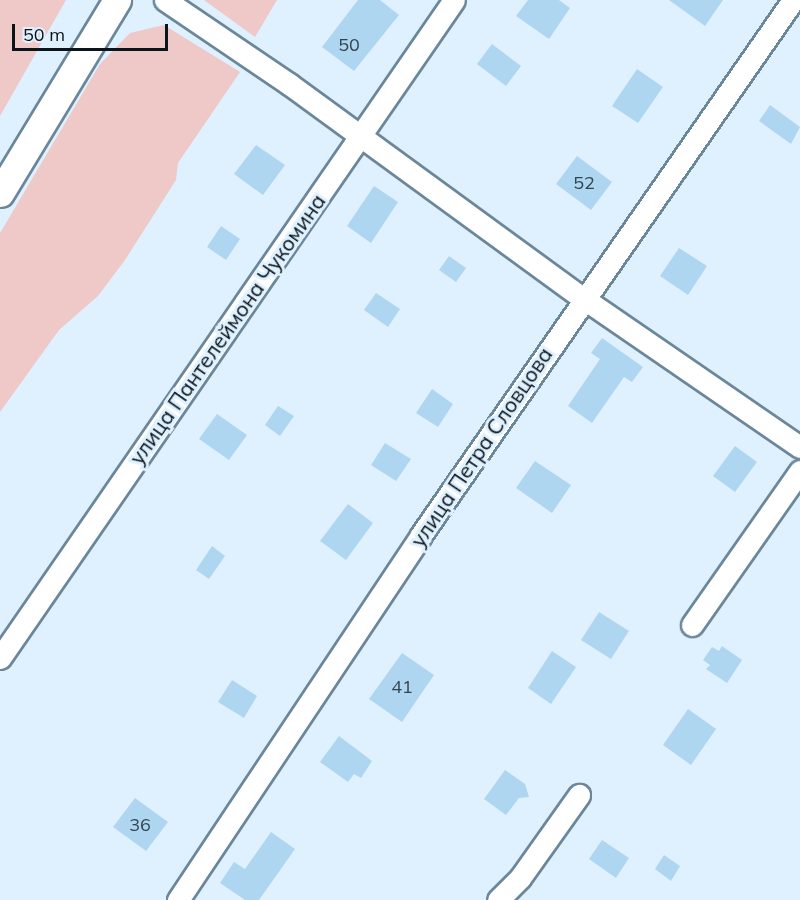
<!DOCTYPE html>
<html>
<head>
<meta charset="utf-8">
<style>
  body { margin:0 }
  #map { position:relative; width:800px; height:900px; overflow:hidden; background:#dff1fe; font-family:Mulish,sans-serif }
  div>[style] { position:absolute }
  .green>* { inset:0; background:#eec9c8 }
  .building>* { inset:0; background:#aed6f0 }
  .roads { filter:drop-shadow(2px 0 #6b879a) drop-shadow(-2px 0 #6b879a) drop-shadow(0 2px #6b879a) drop-shadow(0 -2px #6b879a) }
  .minor>* { height:21px; margin:-10.5px; padding:0 10.5px; transform-origin:10.5px; border-radius:10.5px; background:#fff }
  .major>* { height:27px; margin:-13.5px; padding:0 13.5px; transform-origin:13.5px; border-radius:13.5px; background:#fff }
  span { translate:-50% -50%; white-space:nowrap; text-align:center; line-height:1.15; -webkit-text-stroke:6px #dff1fe; paint-order:stroke }
  .number-label { font-size:18px; color:#324450 }
  .number-label span { -webkit-text-stroke-width:0 }
  .street-label { font-size:21px; color:#09141b }
  .scale { position:absolute; left:12px; top:24px; width:156px; height:27px; box-sizing:border-box; border:3px solid #09141b; border-top:0; padding-left:8px; font-size:18px; line-height:21px; white-space:nowrap; color:#09141b; -webkit-text-stroke:4px #dff1fe; paint-order:stroke }
</style>
</head>
<body>
<div id="map">
  <div class="green">
    <div style="clip-path:polygon(0 0,66px 0,0 116px)"></div>
    <div style="clip-path:polygon(204px 0,277px 0,255px 37px)"></div>
    <div style="clip-path:polygon(164px 25px,240px 72px,178px 163px,176px 180px,125px 260px,98px 296px,59px 330px,0 412px,0 233px,100px 64px,130px 33px)"></div>
  </div>
  <div class="building">
    <div style="clip-path:polygon(358px 0,380px 0,399px 15px,354px 71px,322px 47px)"></div>
    <div style="clip-path:polygon(528px 0,559px 0,570px 8px,549px 39px,516px 16px)"></div>
    <div style="clip-path:polygon(669px 0,723px 0,705px 26px)"></div>
    <div style="clip-path:polygon(492px 44px,521px 66px,506px 86px,477px 64px)"></div>
    <div style="clip-path:polygon(637px 69px,663px 87px,638px 123px,612px 106px)"></div>
    <div style="clip-path:polygon(770px 105px,800px 127px,791px 144px,759px 121px)"></div>
    <div style="clip-path:polygon(256px 145px,285px 165px,263px 195px,234px 174px)"></div>
    <div style="clip-path:polygon(577px 156px,612px 182px,591px 210px,556px 184px)"></div>
    <div style="clip-path:polygon(374px 186px,398px 202px,371px 243px,347px 226px)"></div>
    <div style="clip-path:polygon(221px 226px,240px 239px,226px 260px,207px 247px)"></div>
    <div style="clip-path:polygon(679px 248px,707px 266px,688px 295px,660px 276px)"></div>
    <div style="clip-path:polygon(449px 256px,466px 268px,456px 282px,439px 270px)"></div>
    <div style="clip-path:polygon(376px 293px,400px 309px,388px 327px,364px 310px)"></div>
    <div style="clip-path:polygon(602px 338px,643px 367px,632px 382px,624px 377px,592px 423px,568px 406px,600px 359px,591px 353px)"></div>
    <div style="clip-path:polygon(432px 389px,453px 404px,438px 427px,416px 413px)"></div>
    <div style="clip-path:polygon(278px 406px,294px 416px,280px 436px,265px 425px)"></div>
    <div style="clip-path:polygon(217px 414px,247px 435px,229px 460px,199px 439px)"></div>
    <div style="clip-path:polygon(385px 443px,411px 459px,396px 481px,371px 465px)"></div>
    <div style="clip-path:polygon(735px 446px,757px 462px,735px 492px,713px 476px)"></div>
    <div style="clip-path:polygon(535px 461px,571px 485px,552px 513px,516px 488px)"></div>
    <div style="clip-path:polygon(348px 504px,373px 523px,346px 560px,320px 541px)"></div>
    <div style="clip-path:polygon(212px 546px,225px 556px,209px 579px,196px 570px)"></div>
    <div style="clip-path:polygon(599px 612px,629px 631px,611px 659px,581px 640px)"></div>
    <div style="clip-path:polygon(722px 646px,742px 660px,727px 683px,706px 669px,710px 665px,703px 660px,712px 647px,719px 651px)"></div>
    <div style="clip-path:polygon(552px 651px,576px 667px,551px 704px,528px 688px)"></div>
    <div style="clip-path:polygon(402px 653px,434px 675px,402px 722px,369px 699px)"></div>
    <div style="clip-path:polygon(232px 680px,257px 696px,244px 718px,218px 702px)"></div>
    <div style="clip-path:polygon(688px 709px,716px 729px,691px 765px,663px 745px)"></div>
    <div style="clip-path:polygon(339px 736px,372px 761px,361px 778px,354px 774px,348px 782px,320px 762px)"></div>
    <div style="clip-path:polygon(505px 770px,525px 784px,529px 797px,519px 798px,506px 815px,484px 799px)"></div>
    <div style="clip-path:polygon(135px 798px,168px 822px,146px 851px,113px 827px)"></div>
    <div style="clip-path:polygon(271px 832px,295px 849px,259px 900px,245px 900px,220px 883px,234px 862px,245px 869px)"></div>
    <div style="clip-path:polygon(602px 840px,629px 858px,616px 878px,589px 859px)"></div>
    <div style="clip-path:polygon(664px 855px,680px 866px,671px 881px,655px 869px)"></div>
  </div>
  <div class="roads">
    <div class="minor">
      <div style="left:165px;top:0;width:150px;rotate:34.1deg"></div>
      <div style="left:289px;top:84px;width:364px;rotate:36.1deg"></div>
      <div style="left:583px;top:298px;width:263px;rotate:34.5deg"></div>
      <div style="left:692px;top:625px;width:188px;rotate:-55deg"></div>
      <div style="left:0;top:658px;width:799px;rotate:-55.4deg"></div>
      <div style="left:178px;top:900px;width:438px;rotate:-56.3deg"></div>
      <div style="left:421px;top:535px;width:652px;rotate:-55.19deg"></div>
      <div style="left:498px;top:900px;width:31px;rotate:-45deg"></div>
      <div style="left:520px;top:878px;width:102px;rotate:-54.6deg"></div>
    </div>
    <div class="major">
      <div style="left:0;top:193px;width:226px;rotate:-58.8deg"></div>
    </div>
  </div>
  <div class="number-label">
    <span style="left:349px;top:45px">50</span>
    <span style="left:584px;top:183px">52</span>
    <span style="left:402px;top:687px">41</span>
    <span style="left:140px;top:825px">36</span>
  </div>
  <div class="street-label">
    <span style="left:227px;top:329px;rotate:-55deg">улица Пантелеймона Чукомина</span>
    <span style="left:481px;top:447px;rotate:-56deg">улица Петра Словцова</span>
  </div>
  <div class="scale">50 m</div>
</div>
</body>
</html>
